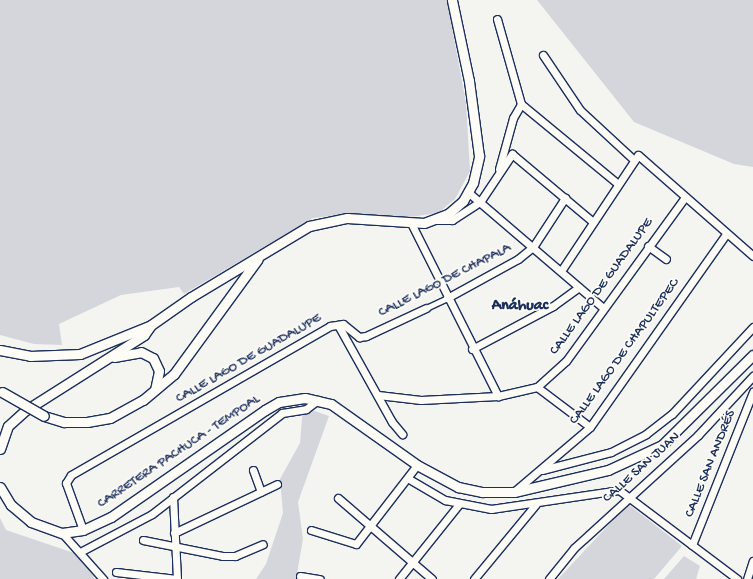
<!DOCTYPE html>
<html>
<head>
<meta charset="utf-8">
<style>
  body { margin:0 }
  #map { position:relative; width:753px; height:579px; overflow:hidden; background:#f4f4f1; font-family:"Gochi Hand",sans-serif }
  div>[style] { position:absolute }
  .green>* { inset:0; background:#d4d6db }
  .roads { filter:drop-shadow(1px 0 #1b2f5e) drop-shadow(-1px 0 #1b2f5e) drop-shadow(0 1px #1b2f5e) drop-shadow(0 -1px #1b2f5e) }
  .pedestrian>* { height:5px; margin:-2.5px; padding:0 2.5px; transform-origin:2.5px; border-radius:2.5px; background:#fdfcf7 }
  .minor>* { height:7px; margin:-3.5px; padding:0 3.5px; transform-origin:3.5px; border-radius:3.5px; background:#fdfcf7 }
  .secondary>* { height:9px; margin:-4.5px; padding:0 4.5px; transform-origin:4.5px; border-radius:4.5px; background:#fdfcf7 }
  .bridges { filter:drop-shadow(1px 0 #1b2f5e) drop-shadow(-1px 0 #1b2f5e) drop-shadow(0 1px #1b2f5e) drop-shadow(0 -1px #1b2f5e) }
  .secondary-bridge>* { height:9px; margin:-4.5px; padding:0 4.5px; transform-origin:4.5px; border-radius:4.5px; background:#fdfcf7 }
  span { translate:-50% -50%; white-space:nowrap; text-align:center; line-height:1.15; -webkit-text-stroke:3.5px #fdfcf7; paint-order:stroke }
  .street-label { font-size:14px; color:#1b2f5e }
  .quarter-label { font-size:16px; color:#1b2f5e; font-weight:700 }
</style>
</head>
<body>
<div id="map">
  <div class="green">
    <div style="clip-path:polygon(0 0,447px 0,466px 103px,470px 171px,455px 199px,438px 213px,410px 217px,346px 214px,313px 218px,184px 294px,179px 287px,121px 295px,59px 324px,62px 345px,34px 344px,0 335px)"></div>
    <div style="clip-path:polygon(537px 0,753px 0,753px 167px,734px 164px,634px 122px)"></div>
    <div style="clip-path:polygon(303px 407px,329px 416px,298px 502px,303px 539px,296px 579px,256px 579px,266px 564px,283px 513px,280px 479px,300px 443px)"></div>
    <div style="clip-path:polygon(628px 504px,682px 546px,654px 579px,558px 579px)"></div>
    <div style="clip-path:polygon(0 518px,6px 530px,83px 556px,95px 579px,0 579px)"></div>
    <div style="clip-path:polygon(684px 556px,700px 566px,696px 579px,664px 579px)"></div>
  </div>
  <div class="roads">
    <div class="pedestrian">
      <div style="left:426px;top:308px;width:23px;rotate:-25deg"></div>
    </div>
    <div class="minor">
      <div style="left:497px;top:19px;width:88px;rotate:74.2deg"></div>
      <div style="left:543px;top:55px;width:66px;rotate:56.1deg"></div>
      <div style="left:580px;top:110px;width:74px;rotate:42.8deg"></div>
      <div style="left:521px;top:104px;width:126px;rotate:39.5deg"></div>
      <div style="left:499px;top:169px;width:53px;rotate:-74.6deg"></div>
      <div style="left:513px;top:118px;width:16px;rotate:-60deg"></div>
      <div style="left:469px;top:193px;width:177px;rotate:40.6deg"></div>
      <div style="left:435px;top:220px;width:17px"></div>
      <div style="left:452px;top:220px;width:33px;rotate:-33deg"></div>
      <div style="left:480px;top:202px;width:58px;rotate:-56.3deg"></div>
      <div style="left:512px;top:154px;width:106px;rotate:40deg"></div>
      <div style="left:411px;top:223px;width:194px;rotate:63.3deg"></div>
      <div style="left:648px;top:246px;width:22px;rotate:36deg"></div>
      <div style="left:561px;top:271px;width:139px;rotate:-56.4deg"></div>
      <div style="left:638px;top:155px;width:153px;rotate:41.3deg"></div>
      <div style="left:447px;top:298px;width:81px;rotate:-28.8deg"></div>
      <div style="left:518px;top:259px;width:19px;rotate:-39deg"></div>
      <div style="left:533px;top:247px;width:59px;rotate:-56.9deg"></div>
      <div style="left:338px;top:325px;width:111px;rotate:60.9deg"></div>
      <div style="left:392px;top:422px;width:16px;rotate:50deg"></div>
      <div style="left:472px;top:349px;width:92px;rotate:-28deg"></div>
      <div style="left:553px;top:306px;width:32px;rotate:-36deg"></div>
      <div style="left:537px;top:387px;width:66px;rotate:37deg"></div>
      <div style="left:378px;top:395px;width:43px;rotate:6.6deg"></div>
      <div style="left:421px;top:400px;width:77px;rotate:-3deg"></div>
      <div style="left:498px;top:396px;width:40px;rotate:-13deg"></div>
      <div style="left:537px;top:387px;width:39px;rotate:-42deg"></div>
      <div style="left:566px;top:361px;width:203px;rotate:-54deg"></div>
      <div style="left:253px;top:470px;width:23px;rotate:70deg"></div>
      <div style="left:542px;top:470px;width:71px;rotate:-14.6deg"></div>
      <div style="left:611px;top:452px;width:39px;rotate:-27deg"></div>
      <div style="left:646px;top:434px;width:33px;rotate:-38deg"></div>
      <div style="left:672px;top:414px;width:119px;rotate:-47deg"></div>
      <div style="left:409px;top:479px;width:42px;rotate:30.3deg"></div>
      <div style="left:445px;top:500px;width:47px;rotate:11.1deg"></div>
      <div style="left:491px;top:509px;width:129px;rotate:-8.4deg"></div>
      <div style="left:619px;top:490px;width:148px;rotate:37deg"></div>
      <div style="left:516px;top:490px;width:97px;rotate:-40.4deg"></div>
      <div style="left:590px;top:427px;width:237px;rotate:-54.8deg"></div>
      <div style="left:173px;top:497px;width:82px;rotate:87.2deg"></div>
      <div style="left:338px;top:498px;width:124px;rotate:40.8deg"></div>
      <div style="left:83px;top:530px;width:50px;rotate:-109.9deg"></div>
      <div style="left:66px;top:483px;width:9px;rotate:-58deg"></div>
      <div style="left:71px;top:475px;width:299px;rotate:-29.9deg"></div>
      <div style="left:330px;top:326px;width:13px;rotate:-9deg"></div>
      <div style="left:343px;top:324px;width:21px;rotate:39deg"></div>
      <div style="left:359px;top:337px;width:7px;rotate:-8deg"></div>
      <div style="left:366px;top:336px;width:66px;rotate:-25deg"></div>
      <div style="left:311px;top:530px;width:47px;rotate:17.3deg"></div>
      <div style="left:356px;top:544px;width:100px;rotate:-52.3deg"></div>
      <div style="left:62px;top:533px;width:62px;rotate:48.3deg"></div>
      <div style="left:174px;top:533px;width:114px;rotate:-25.4deg"></div>
      <div style="left:143px;top:540px;width:82px;rotate:11.3deg"></div>
      <div style="left:223px;top:556px;width:12px"></div>
      <div style="left:235px;top:556px;width:30px;rotate:-23deg"></div>
      <div style="left:692px;top:545px;width:165px;rotate:-68.3deg"></div>
      <div style="left:80px;top:552px;width:81px;rotate:-27.8deg"></div>
      <div style="left:152px;top:514px;width:165px;rotate:-37.8deg"></div>
      <div style="left:282px;top:413px;width:24px;rotate:-9deg"></div>
      <div style="left:306px;top:409px;width:15px;rotate:-37deg"></div>
      <div style="left:116px;top:572px;width:61px;rotate:6.5deg"></div>
      <div style="left:300px;top:576px;width:20px;rotate:9deg"></div>
      <div style="left:399px;top:579px;width:96px;rotate:-51.3deg"></div>
      <div style="left:474px;top:579px;width:97px;rotate:-50.4deg"></div>
      <div style="left:549px;top:579px;width:40px;rotate:-51deg"></div>
      <div style="left:574px;top:548px;width:168px;rotate:-42.3deg"></div>
      <div style="left:698px;top:435px;width:81px;rotate:-47deg"></div>
      <div style="left:747px;top:579px;width:19px;rotate:-72deg"></div>
    </div>
    <div class="secondary">
      <div style="left:0;top:350px;width:31px;rotate:11deg"></div>
      <div style="left:30px;top:356px;width:50px;rotate:-2.3deg"></div>
      <div style="left:80px;top:354px;width:74px;rotate:-22.1deg"></div>
      <div style="left:114px;top:357px;width:27px;rotate:-10deg"></div>
      <div style="left:141px;top:352px;width:13px;rotate:27deg"></div>
      <div style="left:153px;top:358px;width:14px;rotate:65deg"></div>
      <div style="left:159px;top:371px;width:19px;rotate:102deg"></div>
      <div style="left:44px;top:416px;width:21px;rotate:17deg"></div>
      <div style="left:64px;top:422px;width:23px"></div>
      <div style="left:87px;top:422px;width:23px;rotate:-10deg"></div>
      <div style="left:110px;top:418px;width:38px;rotate:-29deg"></div>
      <div style="left:143px;top:400px;width:40px;rotate:-40deg"></div>
      <div style="left:174px;top:374px;width:142px;rotate:-53.9deg"></div>
      <div style="left:0;top:449px;width:24px;rotate:-71deg"></div>
      <div style="left:8px;top:426px;width:24px;rotate:-42deg"></div>
      <div style="left:26px;top:410px;width:140px;rotate:-32.4deg"></div>
      <div style="left:144px;top:335px;width:12px;rotate:-55deg"></div>
      <div style="left:151px;top:325px;width:49px;rotate:-35deg"></div>
      <div style="left:191px;top:297px;width:138px;rotate:-31deg"></div>
      <div style="left:309px;top:226px;width:39px;rotate:-12deg"></div>
      <div style="left:347px;top:218px;width:77px;rotate:3.7deg"></div>
      <div style="left:424px;top:223px;width:26px;rotate:-21deg"></div>
      <div style="left:448px;top:214px;width:20px;rotate:-41deg"></div>
      <div style="left:463px;top:201px;width:21px;rotate:-61deg"></div>
      <div style="left:473px;top:183px;width:28px;rotate:-77deg"></div>
      <div style="left:479px;top:156px;width:76px;rotate:-97.6deg"></div>
      <div style="left:469px;top:81px;width:83px;rotate:-101.9deg"></div>
      <div style="left:0;top:487px;width:21px;rotate:59deg"></div>
      <div style="left:11px;top:505px;width:26px;rotate:40deg"></div>
      <div style="left:31px;top:522px;width:33px;rotate:20deg"></div>
      <div style="left:62px;top:533px;width:21px;rotate:-8deg"></div>
      <div style="left:83px;top:530px;width:31px;rotate:-25deg"></div>
      <div style="left:111px;top:517px;width:188px;rotate:-34.8deg"></div>
      <div style="left:265px;top:410px;width:16px;rotate:-30deg"></div>
      <div style="left:279px;top:402px;width:26px;rotate:-9deg"></div>
      <div style="left:305px;top:398px;width:27px;rotate:13deg"></div>
      <div style="left:331px;top:404px;width:105px;rotate:35.3deg"></div>
      <div style="left:417px;top:465px;width:47px;rotate:28.2deg"></div>
      <div style="left:458px;top:487px;width:25px;rotate:12deg"></div>
      <div style="left:482px;top:492px;width:32px"></div>
      <div style="left:514px;top:492px;width:97px;rotate:-13.2deg"></div>
      <div style="left:608px;top:470px;width:60px;rotate:-24.8deg"></div>
      <div style="left:662px;top:445px;width:128px;rotate:-44.7deg"></div>
    </div>
  </div>
  <div class="bridges">
    <div class="secondary-bridge">
      <div style="left:2px;top:392px;width:48px;rotate:29.7deg"></div>
    </div>
  </div>
  <div class="street-label">
    <span style="left:445px;top:281px;rotate:-27deg">CALLE LAGO DE CHAPALA</span>
    <span style="left:602px;top:287px;rotate:-54deg">CALLE LAGO DE GUADALUPE</span>
    <span style="left:625px;top:352px;rotate:-54deg">CALLE LAGO DE CHAPULTEPEC</span>
    <span style="left:249px;top:359px;rotate:-30deg">CALLE LAGO DE GUADALUPE</span>
    <span style="left:179px;top:452px;rotate:-34deg">CARRETERA PACHUCA - TEMPOAL</span>
    <span style="left:711px;top:464px;rotate:-68deg">CALLE SAN ANDRÉS</span>
    <span style="left:642px;top:468px;rotate:-42deg">CALLE SAN JUAN</span>
  </div>
  <div class="quarter-label">
    <span style="left:520px;top:307px">Anáhuac</span>
  </div>
</div>
</body>
</html>
